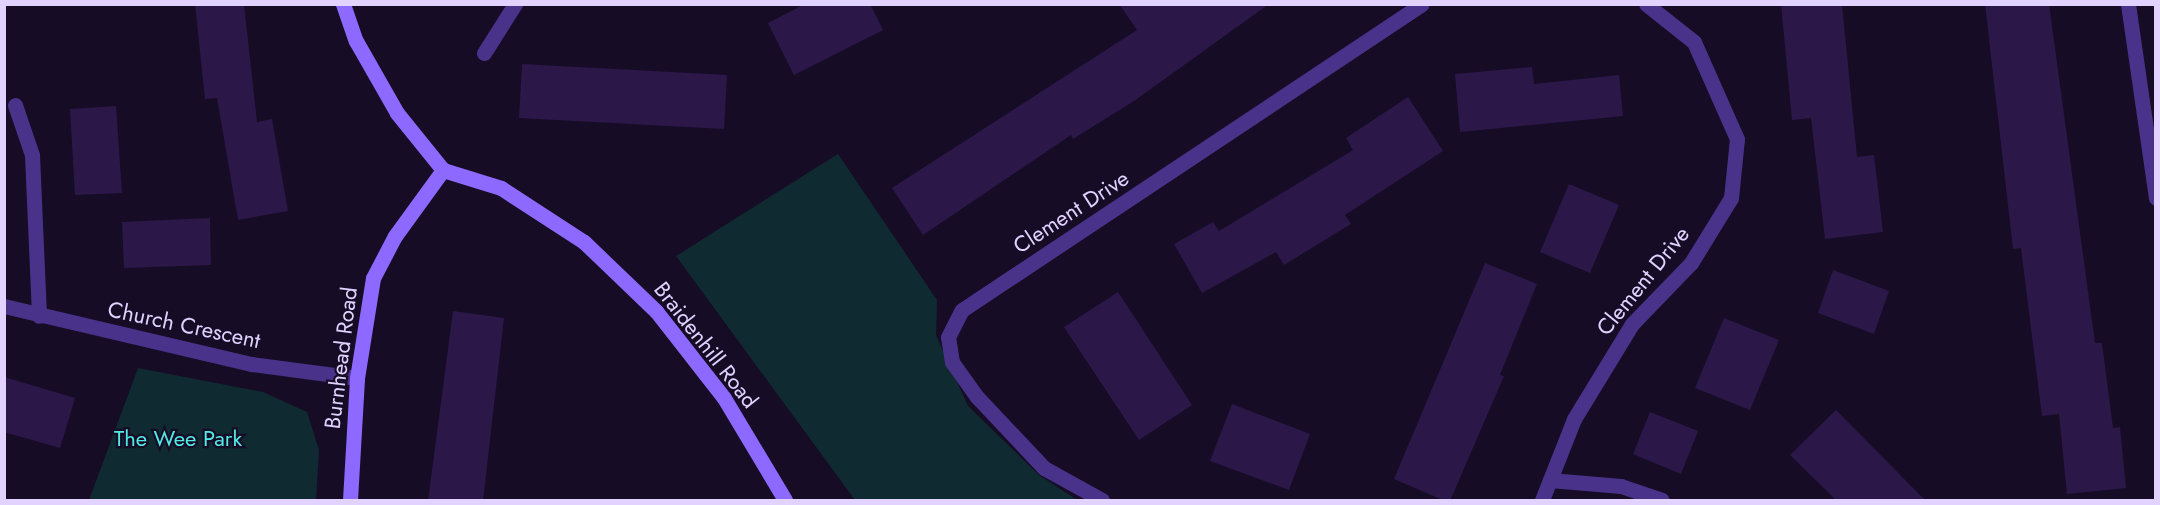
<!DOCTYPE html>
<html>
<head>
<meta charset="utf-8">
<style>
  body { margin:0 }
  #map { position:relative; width:2160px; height:505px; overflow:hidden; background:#160c26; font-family:Jost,sans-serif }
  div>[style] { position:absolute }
  .green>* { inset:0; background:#0f2b31 }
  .building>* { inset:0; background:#2c1749 }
  .lane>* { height:15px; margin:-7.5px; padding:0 7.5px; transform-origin:7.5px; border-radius:7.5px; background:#49338a }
  .street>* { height:15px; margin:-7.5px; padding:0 7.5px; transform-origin:7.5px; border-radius:7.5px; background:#49338a }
  .secondary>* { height:15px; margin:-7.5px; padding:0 7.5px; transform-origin:7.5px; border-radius:7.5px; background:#8d69ff }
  span { translate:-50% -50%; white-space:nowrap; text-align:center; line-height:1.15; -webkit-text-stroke:4.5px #160c26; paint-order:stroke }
  .street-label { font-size:22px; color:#e1d2ff }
  .park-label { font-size:22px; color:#51ebe6 }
  .frame { position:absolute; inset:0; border:6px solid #e1d2ff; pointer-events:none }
</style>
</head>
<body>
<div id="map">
  <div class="green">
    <div style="clip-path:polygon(838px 154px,937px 300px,936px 335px,968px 406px,1039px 475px,1077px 500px,855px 500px,676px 256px)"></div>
    <div style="clip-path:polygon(138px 368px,263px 392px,307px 412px,319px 450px,316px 500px,89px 500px)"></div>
  </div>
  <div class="building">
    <div style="clip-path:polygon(195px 4px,244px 4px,257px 122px,272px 119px,288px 211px,238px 220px,217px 98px,205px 99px)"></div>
    <div style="clip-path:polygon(805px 4px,870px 4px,883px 30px,794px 75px,768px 23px)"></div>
    <div style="clip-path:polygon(1119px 4px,1269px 4px,1134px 101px,1073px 139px,1071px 135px,923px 235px,892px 188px,1137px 30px)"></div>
    <div style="clip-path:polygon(1781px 4px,1842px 4px,1857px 157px,1874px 155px,1883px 232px,1825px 239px,1811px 118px,1792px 120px)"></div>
    <div style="clip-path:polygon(1985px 4px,2049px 4px,2095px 343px,2102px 343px,2113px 428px,2120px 427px,2126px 488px,2067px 494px,2059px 414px,2042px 416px,2021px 248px,2013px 249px)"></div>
    <div style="clip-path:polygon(522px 64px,727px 75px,724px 129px,519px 118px)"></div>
    <div style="clip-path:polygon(1532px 67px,1534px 84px,1619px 75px,1623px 116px,1460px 132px,1455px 74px)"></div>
    <div style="clip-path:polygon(1408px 97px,1443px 151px,1345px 215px,1351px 224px,1284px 265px,1276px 252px,1202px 293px,1174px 244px,1213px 222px,1219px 231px,1353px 150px,1346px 138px)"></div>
    <div style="clip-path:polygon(116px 106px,122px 193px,75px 195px,70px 109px)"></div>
    <div style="clip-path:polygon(1569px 184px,1619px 205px,1590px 273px,1540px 252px)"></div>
    <div style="clip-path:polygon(210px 218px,211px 265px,124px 268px,122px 222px)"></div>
    <div style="clip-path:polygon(1485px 263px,1537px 284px,1500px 375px,1504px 376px,1450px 501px,1445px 501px,1394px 479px)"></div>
    <div style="clip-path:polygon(1833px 270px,1889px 291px,1874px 334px,1818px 313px)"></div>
    <div style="clip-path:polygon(1118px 292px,1192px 405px,1139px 440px,1064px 327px)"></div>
    <div style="clip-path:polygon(453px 311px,504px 318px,483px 501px,428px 501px)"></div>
    <div style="clip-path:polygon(1724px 318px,1779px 340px,1750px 410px,1695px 388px)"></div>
    <div style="clip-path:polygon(4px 377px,75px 398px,60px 448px,4px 432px)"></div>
    <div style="clip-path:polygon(1232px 404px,1310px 434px,1289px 490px,1210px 461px)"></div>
    <div style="clip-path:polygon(1836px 410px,1925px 500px,1836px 500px,1790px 455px)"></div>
    <div style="clip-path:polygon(1650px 412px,1698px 431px,1681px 474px,1633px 454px)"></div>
  </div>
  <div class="lane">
    <div style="left:15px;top:105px;width:53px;rotate:71.2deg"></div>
    <div style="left:32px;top:155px;width:161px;rotate:87.5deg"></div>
  </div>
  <div class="street">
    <div style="left:2128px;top:4px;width:196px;rotate:81.8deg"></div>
    <div style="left:484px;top:53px;width:58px;rotate:-57.7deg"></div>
    <div style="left:4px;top:306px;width:255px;rotate:13.2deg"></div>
    <div style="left:252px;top:364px;width:106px;rotate:7.6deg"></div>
    <div style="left:1550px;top:480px;width:71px;rotate:4.8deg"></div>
    <div style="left:1621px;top:486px;width:43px;rotate:18.9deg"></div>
    <div style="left:1102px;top:500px;width:66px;rotate:-151.1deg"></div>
    <div style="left:1044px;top:468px;width:98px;rotate:-133.3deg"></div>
    <div style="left:977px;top:397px;width:43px;rotate:-125.5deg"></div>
    <div style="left:952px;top:362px;width:25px;rotate:-99deg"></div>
    <div style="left:948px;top:337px;width:30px;rotate:-63deg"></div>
    <div style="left:962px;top:310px;width:552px;rotate:-33.63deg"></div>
    <div style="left:1542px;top:500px;width:87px;rotate:-68.4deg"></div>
    <div style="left:1574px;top:419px;width:111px;rotate:-58.6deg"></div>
    <div style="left:1632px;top:324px;width:85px;rotate:-46deg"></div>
    <div style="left:1691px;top:263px;width:76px;rotate:-58.4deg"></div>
    <div style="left:1731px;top:198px;width:59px;rotate:-84.2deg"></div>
    <div style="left:1737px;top:139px;width:106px;rotate:-113.9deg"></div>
    <div style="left:1694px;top:42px;width:61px;rotate:-141.6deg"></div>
  </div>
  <div class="secondary">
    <div style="left:343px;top:4px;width:39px;rotate:71deg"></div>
    <div style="left:356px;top:41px;width:83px;rotate:60.3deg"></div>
    <div style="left:397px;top:113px;width:73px;rotate:51.1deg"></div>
    <div style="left:443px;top:170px;width:61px;rotate:17.2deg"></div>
    <div style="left:501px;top:188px;width:99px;rotate:33deg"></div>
    <div style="left:584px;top:242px;width:100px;rotate:43.8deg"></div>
    <div style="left:656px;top:311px;width:110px;rotate:52deg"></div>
    <div style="left:724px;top:398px;width:119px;rotate:59.1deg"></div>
    <div style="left:350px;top:500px;width:122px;rotate:-86.7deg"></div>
    <div style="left:357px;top:378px;width:101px;rotate:-80.9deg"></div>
    <div style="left:373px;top:278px;width:47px;rotate:-62.4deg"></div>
    <div style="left:395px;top:236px;width:82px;rotate:-54deg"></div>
  </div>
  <div class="street-label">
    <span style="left:1071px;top:212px;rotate:-33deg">Clement Drive</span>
    <span style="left:1643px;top:281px;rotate:-51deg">Clement Drive</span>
    <span style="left:184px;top:325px;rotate:12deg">Church Crescent</span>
    <span style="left:706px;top:345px;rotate:52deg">Braidenhill Road</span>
    <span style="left:341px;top:358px;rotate:-83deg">Burnhead Road</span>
  </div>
  <div class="park-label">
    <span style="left:178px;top:439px">The Wee Park</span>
  </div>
  <div class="frame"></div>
</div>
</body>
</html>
